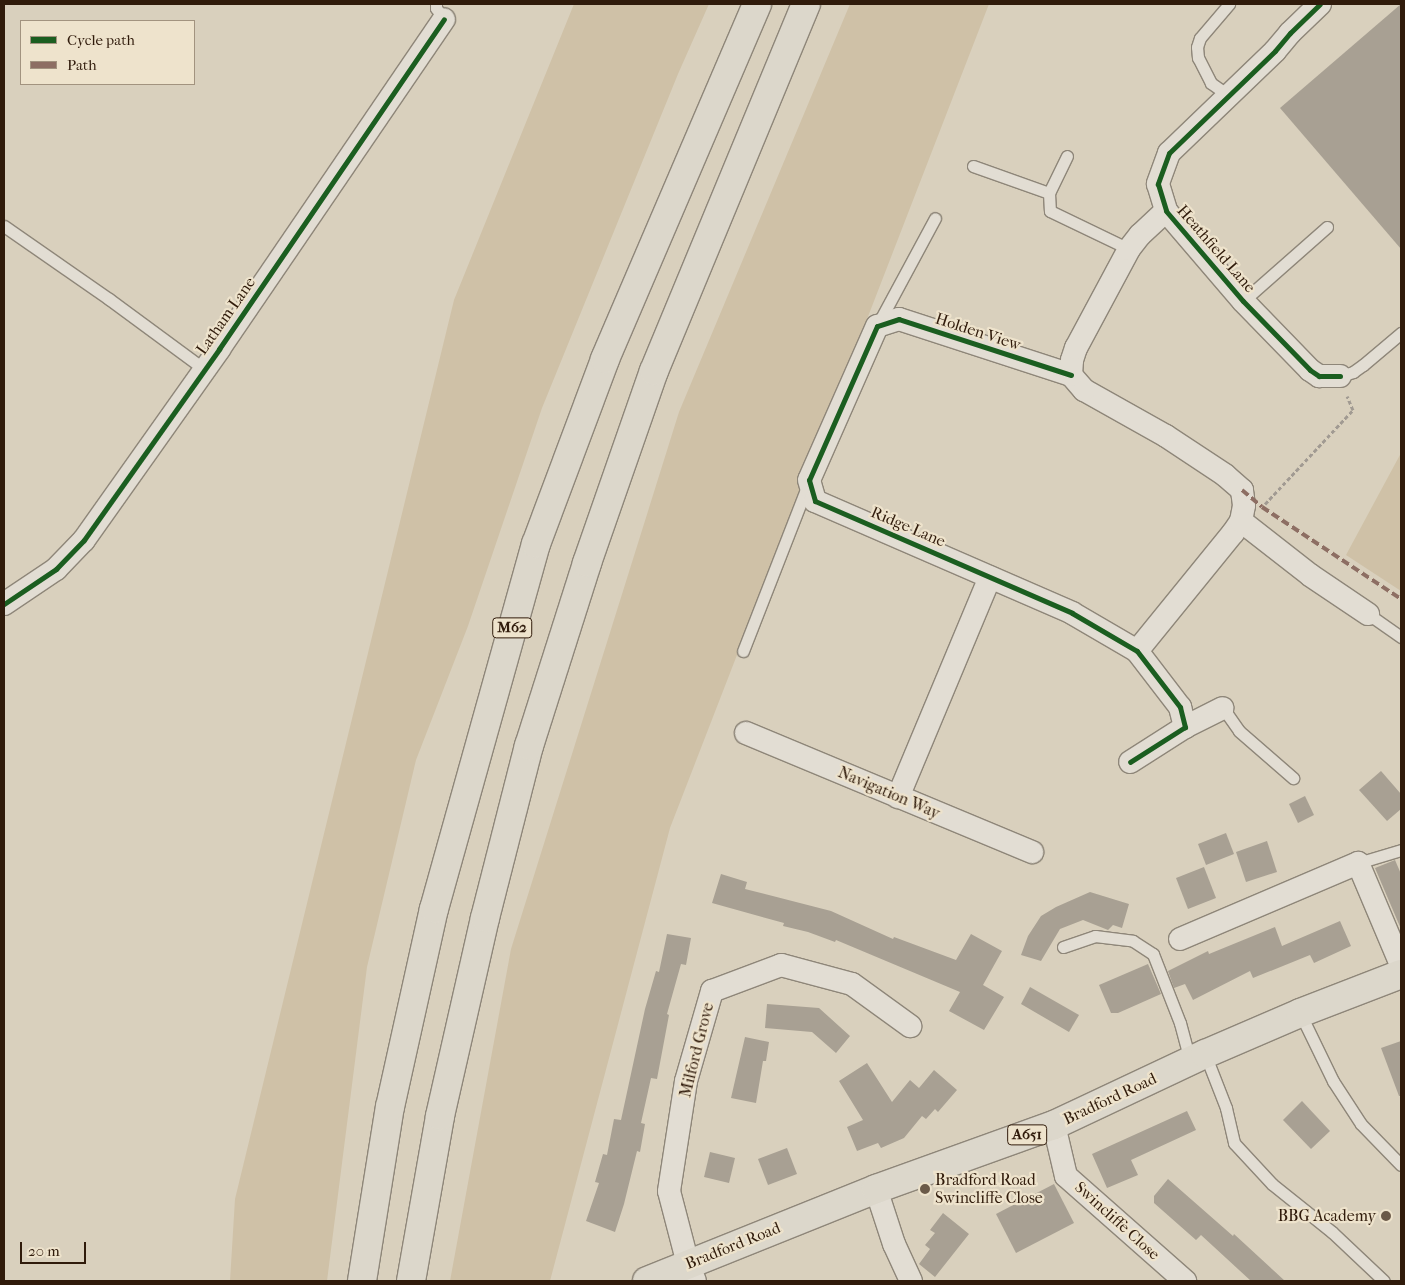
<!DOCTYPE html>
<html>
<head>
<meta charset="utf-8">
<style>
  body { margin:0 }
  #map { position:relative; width:1405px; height:1285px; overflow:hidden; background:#d9d0bd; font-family:"IM FELL French Canon",serif }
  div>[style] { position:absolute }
  .green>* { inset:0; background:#cfc1a7 }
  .building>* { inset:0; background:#a8a093 }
  .path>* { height:3px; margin-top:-1.5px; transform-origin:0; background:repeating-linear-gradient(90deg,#a19a92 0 4px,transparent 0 6.5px) }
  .roads { filter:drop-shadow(1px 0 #8e8679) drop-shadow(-1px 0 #8e8679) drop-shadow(0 1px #8e8679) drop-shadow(0 -1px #8e8679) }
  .service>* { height:11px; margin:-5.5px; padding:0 5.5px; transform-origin:5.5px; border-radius:5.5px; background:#e2ddd3 }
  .minor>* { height:22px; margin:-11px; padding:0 11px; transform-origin:11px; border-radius:11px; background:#e2ddd3 }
  .primary>* { height:28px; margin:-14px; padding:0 14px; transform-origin:14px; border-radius:14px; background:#dcd7cb }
  .motorway>* { height:28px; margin:-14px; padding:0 14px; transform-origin:14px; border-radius:14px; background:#dcd7cb }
  .quiet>* { height:4px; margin-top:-2px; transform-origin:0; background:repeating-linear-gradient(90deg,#8d6e63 0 8px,transparent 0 12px) }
  .cycleway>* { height:5px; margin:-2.5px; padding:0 2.5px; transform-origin:2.5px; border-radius:2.5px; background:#1b5e20 }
  .dots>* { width:14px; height:14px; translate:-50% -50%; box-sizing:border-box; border:2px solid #eee3cc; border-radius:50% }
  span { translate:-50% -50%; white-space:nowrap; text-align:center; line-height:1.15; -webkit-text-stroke:4.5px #eee3cc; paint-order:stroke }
  .shield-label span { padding:1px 4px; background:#eee3cc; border:1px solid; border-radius:4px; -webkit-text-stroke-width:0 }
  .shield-label { font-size:15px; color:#301b0b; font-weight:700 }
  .street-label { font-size:16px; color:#301b0b }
  .poi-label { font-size:16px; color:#301b0b }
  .left { translate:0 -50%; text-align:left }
  .right { translate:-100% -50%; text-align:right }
  .frame { position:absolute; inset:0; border:5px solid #301b0b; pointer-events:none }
  .legend { position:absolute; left:20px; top:20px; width:175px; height:65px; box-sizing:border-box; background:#eee3cc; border:1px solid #a2937f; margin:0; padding:6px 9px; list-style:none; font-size:15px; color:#301b0b }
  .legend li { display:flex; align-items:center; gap:10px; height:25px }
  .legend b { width:25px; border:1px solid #a2937f }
  .scale { position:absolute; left:20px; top:1242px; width:66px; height:22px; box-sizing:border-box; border:2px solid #301b0b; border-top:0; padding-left:6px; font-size:15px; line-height:18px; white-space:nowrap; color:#301b0b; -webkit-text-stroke:4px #eee3cc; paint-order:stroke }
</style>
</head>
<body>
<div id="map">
  <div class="green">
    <div style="clip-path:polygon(574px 4px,709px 4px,678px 74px,542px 408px,468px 626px,416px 760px,367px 967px,327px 1281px,230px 1281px,235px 1199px,454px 300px)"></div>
    <div style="clip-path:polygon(850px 4px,989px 4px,670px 828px,550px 1281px,450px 1281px,511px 949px,679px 412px)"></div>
    <div style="clip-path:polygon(1401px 453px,1401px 591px,1346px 555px)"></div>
  </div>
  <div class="building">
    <div style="clip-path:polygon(1401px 4px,1401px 249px,1280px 108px)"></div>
    <div style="clip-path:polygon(1381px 771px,1401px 794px,1401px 809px,1387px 821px,1359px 790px)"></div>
    <div style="clip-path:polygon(1305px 796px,1314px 815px,1298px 823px,1289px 804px)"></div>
    <div style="clip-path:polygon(1226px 833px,1234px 854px,1206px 865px,1198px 844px)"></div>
    <div style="clip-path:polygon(1267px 841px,1277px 872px,1246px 882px,1236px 852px)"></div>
    <div style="clip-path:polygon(1395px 860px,1401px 874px,1401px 929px,1375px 868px)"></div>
    <div style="clip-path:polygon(1204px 867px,1216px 898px,1188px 909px,1176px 878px)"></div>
    <div style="clip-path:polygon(721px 874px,747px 882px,745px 889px,831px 911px,893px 939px,894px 937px,956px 960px,971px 934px,1002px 951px,983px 985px,1004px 997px,984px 1030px,949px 1011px,960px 992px,836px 940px,835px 942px,808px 932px,783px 926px,784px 923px,712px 903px)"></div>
    <div style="clip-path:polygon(1090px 892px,1129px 904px,1122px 928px,1113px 925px,1108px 930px,1083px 920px,1060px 929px,1041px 961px,1021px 955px,1028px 936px,1041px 916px,1056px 907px)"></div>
    <div style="clip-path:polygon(1340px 921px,1351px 946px,1314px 963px,1310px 955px,1253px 978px,1250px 971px,1193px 1000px,1185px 984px,1174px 988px,1168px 971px,1208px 951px,1209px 954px,1275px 927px,1282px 946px)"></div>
    <div style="clip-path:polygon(667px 934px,691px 938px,686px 965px,681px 964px,667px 1014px,669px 1015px,657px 1079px,651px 1078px,641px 1123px,645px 1124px,640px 1152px,637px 1151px,624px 1204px,615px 1232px,586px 1221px,599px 1183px,595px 1182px,603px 1154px,607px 1155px,614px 1119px,621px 1120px,645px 1009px,656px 971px,659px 972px)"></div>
    <div style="clip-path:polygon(1148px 964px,1161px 994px,1118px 1013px,1111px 1013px,1099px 985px)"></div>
    <div style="clip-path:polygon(1030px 987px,1079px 1015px,1069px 1032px,1021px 1004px)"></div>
    <div style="clip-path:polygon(767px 1004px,819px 1008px,850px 1036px,836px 1053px,812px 1032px,765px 1028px)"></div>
    <div style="clip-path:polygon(745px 1037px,769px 1042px,766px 1061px,763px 1061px,756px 1103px,731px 1098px)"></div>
    <div style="clip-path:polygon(1401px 1041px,1401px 1096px,1399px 1096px,1381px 1048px)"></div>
    <div style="clip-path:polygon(867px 1063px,892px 1102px,910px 1080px,919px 1088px,934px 1070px,957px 1090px,938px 1112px,935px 1109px,926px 1119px,922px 1116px,904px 1138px,881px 1148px,878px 1143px,857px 1151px,847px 1127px,863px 1120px,839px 1081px)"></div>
    <div style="clip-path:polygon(1302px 1101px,1330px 1131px,1311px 1149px,1283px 1120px)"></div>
    <div style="clip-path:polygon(1187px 1111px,1196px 1130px,1131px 1160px,1138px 1175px,1107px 1188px,1092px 1154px)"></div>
    <div style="clip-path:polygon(787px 1148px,797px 1174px,768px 1185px,758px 1159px)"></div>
    <div style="clip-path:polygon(710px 1152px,735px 1158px,729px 1183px,704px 1177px)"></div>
    <div style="clip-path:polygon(1168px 1179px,1233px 1236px,1234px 1234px,1285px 1281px,1251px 1281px,1201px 1235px,1196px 1240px,1154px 1203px,1154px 1196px)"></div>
    <div style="clip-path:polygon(1054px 1184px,1074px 1223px,1016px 1253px,996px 1214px)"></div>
    <div style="clip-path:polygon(943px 1213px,969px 1234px,935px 1277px,919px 1264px,930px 1249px,925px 1245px,935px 1233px,930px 1230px)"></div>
  </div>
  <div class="path">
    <div style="left:1265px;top:504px;width:129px;rotate:-46.9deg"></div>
    <div style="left:1353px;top:410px;width:15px;rotate:-113deg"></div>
  </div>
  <div class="roads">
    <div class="service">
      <div style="left:436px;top:4px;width:4px;rotate:90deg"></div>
      <div style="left:436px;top:8px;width:14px;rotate:54deg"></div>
      <div style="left:1228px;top:95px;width:21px;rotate:-145deg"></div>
      <div style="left:1211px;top:83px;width:28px;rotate:-117deg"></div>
      <div style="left:1198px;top:58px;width:11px;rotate:-95deg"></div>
      <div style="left:1197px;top:47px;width:9px;rotate:-72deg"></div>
      <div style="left:1200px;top:38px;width:45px;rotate:-49.5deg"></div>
      <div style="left:973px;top:166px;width:81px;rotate:19.6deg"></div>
      <div style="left:1049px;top:193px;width:18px;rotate:87deg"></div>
      <div style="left:1050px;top:211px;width:88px;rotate:25.7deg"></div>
      <div style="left:1049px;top:193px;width:41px;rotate:-64.1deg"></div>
      <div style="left:4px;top:226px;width:128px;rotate:34.8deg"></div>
      <div style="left:109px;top:299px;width:118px;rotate:36.4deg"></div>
      <div style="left:1243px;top:301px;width:112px;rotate:-41.4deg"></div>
      <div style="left:878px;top:324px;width:120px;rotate:-61.7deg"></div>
      <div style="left:1340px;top:376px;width:14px;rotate:-17deg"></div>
      <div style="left:1353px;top:372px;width:12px;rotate:-35deg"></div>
      <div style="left:1363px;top:365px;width:50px;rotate:-40.1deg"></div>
      <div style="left:1368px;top:614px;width:40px;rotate:34.9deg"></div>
      <div style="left:743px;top:651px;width:179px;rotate:-68.7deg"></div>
      <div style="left:1223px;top:708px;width:28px;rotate:55deg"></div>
      <div style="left:1239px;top:731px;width:72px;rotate:41deg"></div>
      <div style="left:1358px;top:863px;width:45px;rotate:-16.8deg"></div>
      <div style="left:1063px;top:947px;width:34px;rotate:-19deg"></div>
      <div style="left:1095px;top:936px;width:38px;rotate:7deg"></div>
      <div style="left:1133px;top:941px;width:24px;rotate:33deg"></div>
      <div style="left:1153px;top:954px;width:74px;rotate:68.6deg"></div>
      <div style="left:1180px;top:1023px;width:38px;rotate:75deg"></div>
      <div style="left:1300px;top:1013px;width:76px;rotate:64.1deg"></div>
      <div style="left:1333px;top:1081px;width:51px;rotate:56.9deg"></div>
      <div style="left:1361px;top:1124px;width:57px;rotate:45.7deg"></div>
      <div style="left:1205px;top:1054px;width:58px;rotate:68.7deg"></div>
      <div style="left:1226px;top:1108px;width:36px;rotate:77deg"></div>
      <div style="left:1234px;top:1143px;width:56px;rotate:47.2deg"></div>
      <div style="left:1272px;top:1184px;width:77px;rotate:38.7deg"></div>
      <div style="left:1332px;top:1232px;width:71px;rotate:43.3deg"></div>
    </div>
    <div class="minor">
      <div style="left:1320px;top:4px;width:42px;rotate:136deg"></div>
      <div style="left:1290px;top:33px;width:23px;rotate:130deg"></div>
      <div style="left:1275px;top:51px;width:147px;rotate:136.1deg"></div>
      <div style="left:1169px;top:153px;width:33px;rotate:110deg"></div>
      <div style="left:1158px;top:184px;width:28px;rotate:73deg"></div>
      <div style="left:1166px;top:211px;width:118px;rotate:49.5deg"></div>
      <div style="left:1243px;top:301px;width:96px;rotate:45.8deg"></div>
      <div style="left:1310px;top:370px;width:11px;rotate:34deg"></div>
      <div style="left:1319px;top:376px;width:21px"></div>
      <div style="left:1071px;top:375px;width:181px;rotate:-162deg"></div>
      <div style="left:899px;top:319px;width:23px;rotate:162deg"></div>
      <div style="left:877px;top:326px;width:168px;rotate:113.8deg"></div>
      <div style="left:809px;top:480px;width:22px;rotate:74deg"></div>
      <div style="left:815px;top:501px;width:280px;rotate:23.5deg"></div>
      <div style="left:1072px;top:613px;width:75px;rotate:30.3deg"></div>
      <div style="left:1137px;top:651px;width:71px;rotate:52.5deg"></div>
      <div style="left:1180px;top:707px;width:21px;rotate:76deg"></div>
      <div style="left:1185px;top:727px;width:65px;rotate:147.5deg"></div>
      <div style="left:1241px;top:521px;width:88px;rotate:38deg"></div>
      <div style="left:1310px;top:575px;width:70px;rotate:33.9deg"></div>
      <div style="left:4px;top:604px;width:63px;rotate:-33.9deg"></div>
      <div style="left:56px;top:569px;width:40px;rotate:-46deg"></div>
      <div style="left:84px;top:540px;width:234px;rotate:-54.7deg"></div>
      <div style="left:219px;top:349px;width:399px;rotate:-55.7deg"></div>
      <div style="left:1137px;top:651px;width:152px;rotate:-50.9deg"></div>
      <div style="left:1233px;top:533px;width:14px;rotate:-56deg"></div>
      <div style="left:1241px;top:521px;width:16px;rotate:-79deg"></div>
      <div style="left:1244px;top:505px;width:15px;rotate:-98deg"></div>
      <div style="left:1242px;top:490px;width:23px;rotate:-139deg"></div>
      <div style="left:1225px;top:475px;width:71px;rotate:-146.5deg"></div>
      <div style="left:1166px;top:436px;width:94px;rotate:-150.7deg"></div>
      <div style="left:1084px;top:390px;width:20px;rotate:-131deg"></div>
      <div style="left:1071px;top:375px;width:15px;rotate:-86deg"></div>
      <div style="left:1072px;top:360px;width:13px;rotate:-72deg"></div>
      <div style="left:1076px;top:348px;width:112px;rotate:-61.8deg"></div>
      <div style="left:1129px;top:249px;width:18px;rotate:-52deg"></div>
      <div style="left:1140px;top:235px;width:35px;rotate:-43deg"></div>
      <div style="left:1185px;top:727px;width:42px;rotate:-26.6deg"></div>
      <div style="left:746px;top:733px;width:310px;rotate:22.6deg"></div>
      <div style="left:898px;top:797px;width:238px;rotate:-67.3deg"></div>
      <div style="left:1180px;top:939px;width:194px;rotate:-23.1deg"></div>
      <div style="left:1358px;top:863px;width:111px;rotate:67.1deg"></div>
      <div style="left:1054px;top:1125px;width:52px;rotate:76.8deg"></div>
      <div style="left:1066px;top:1176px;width:159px;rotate:41.4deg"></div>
      <div style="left:876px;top:1189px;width:58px;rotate:71.9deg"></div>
      <div style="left:894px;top:1244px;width:41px;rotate:65.3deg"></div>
      <div style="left:695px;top:1281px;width:18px;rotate:-112deg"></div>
      <div style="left:688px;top:1264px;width:75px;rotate:-104.6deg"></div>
      <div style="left:669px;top:1191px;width:111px;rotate:-81.2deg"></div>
      <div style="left:686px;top:1081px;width:94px;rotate:-73.9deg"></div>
      <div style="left:712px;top:991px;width:74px;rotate:-20.6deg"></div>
      <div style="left:781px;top:965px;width:73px;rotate:15deg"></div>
      <div style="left:852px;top:984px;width:72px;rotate:35.9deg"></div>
    </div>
    <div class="primary">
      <div style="left:647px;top:1281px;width:247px;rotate:-21.9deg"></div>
      <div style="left:876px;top:1189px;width:189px;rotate:-19.8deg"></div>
      <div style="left:1054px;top:1125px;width:167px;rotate:-25.2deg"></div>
      <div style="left:1205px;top:1054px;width:103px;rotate:-23.3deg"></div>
      <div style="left:1300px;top:1013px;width:108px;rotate:-21.1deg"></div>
    </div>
    <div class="motorway">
      <div style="left:362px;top:1281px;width:176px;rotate:-80.9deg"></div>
      <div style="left:390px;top:1107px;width:203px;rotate:-77.5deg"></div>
      <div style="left:434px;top:909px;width:379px;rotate:-74.4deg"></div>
      <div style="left:536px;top:544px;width:197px;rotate:-69.5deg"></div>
      <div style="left:605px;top:359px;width:386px;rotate:-66.8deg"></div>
      <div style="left:411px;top:1281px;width:168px;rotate:-80deg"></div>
      <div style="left:440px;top:1116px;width:203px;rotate:-77.2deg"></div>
      <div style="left:485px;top:918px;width:178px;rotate:-75.7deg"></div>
      <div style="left:529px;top:746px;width:192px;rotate:-72.4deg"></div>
      <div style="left:587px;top:563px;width:203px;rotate:-70.8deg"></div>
      <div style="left:654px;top:371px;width:397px;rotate:-67.5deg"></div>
    </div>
  </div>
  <div class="quiet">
    <div style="left:1242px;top:490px;width:26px;rotate:40deg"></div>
    <div style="left:1262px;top:507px;width:167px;rotate:33.5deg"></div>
  </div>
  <div class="cycleway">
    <div style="left:1320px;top:4px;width:42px;rotate:136deg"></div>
    <div style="left:1290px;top:33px;width:23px;rotate:130deg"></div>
    <div style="left:1275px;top:51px;width:147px;rotate:136.1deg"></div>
    <div style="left:1169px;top:153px;width:33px;rotate:110deg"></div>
    <div style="left:1158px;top:184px;width:28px;rotate:73deg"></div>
    <div style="left:1166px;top:211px;width:118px;rotate:49.5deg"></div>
    <div style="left:1243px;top:301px;width:96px;rotate:45.8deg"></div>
    <div style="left:1310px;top:370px;width:11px;rotate:34deg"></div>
    <div style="left:1319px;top:376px;width:21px"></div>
    <div style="left:1071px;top:375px;width:181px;rotate:-162deg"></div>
    <div style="left:899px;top:319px;width:23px;rotate:162deg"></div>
    <div style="left:877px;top:326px;width:168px;rotate:113.8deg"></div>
    <div style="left:809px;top:480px;width:22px;rotate:74deg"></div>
    <div style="left:815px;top:501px;width:280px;rotate:23.5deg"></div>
    <div style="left:1072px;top:613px;width:75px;rotate:30.3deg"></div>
    <div style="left:1137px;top:651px;width:71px;rotate:52.5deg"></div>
    <div style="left:1180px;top:707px;width:21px;rotate:76deg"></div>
    <div style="left:1185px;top:727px;width:65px;rotate:147.5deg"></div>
    <div style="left:4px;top:604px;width:63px;rotate:-33.9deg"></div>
    <div style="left:56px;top:569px;width:40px;rotate:-46deg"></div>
    <div style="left:84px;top:540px;width:234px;rotate:-54.7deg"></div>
    <div style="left:219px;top:349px;width:399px;rotate:-55.7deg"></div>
  </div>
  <div class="dots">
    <div style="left:925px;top:1189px;background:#6b5a49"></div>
    <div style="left:1386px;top:1216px;background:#6b5a49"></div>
  </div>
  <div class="shield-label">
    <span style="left:512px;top:628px">M62</span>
    <span style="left:1027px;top:1135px">A651</span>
  </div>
  <div class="street-label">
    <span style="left:1216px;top:249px;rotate:49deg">Heathfield Lane</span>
    <span style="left:226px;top:316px;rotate:-55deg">Latham Lane</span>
    <span style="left:978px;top:332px;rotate:18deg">Holden View</span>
    <span style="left:908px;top:527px;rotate:23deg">Ridge Lane</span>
    <span style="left:889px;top:793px;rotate:23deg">Navigation Way</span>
    <span style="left:697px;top:1050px;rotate:-76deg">Milford Grove</span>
    <span style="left:1110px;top:1099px;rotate:-25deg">Bradford Road</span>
    <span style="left:1117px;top:1221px;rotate:42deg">Swincliffe Close</span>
    <span style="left:733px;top:1246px;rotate:-22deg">Bradford Road</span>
  </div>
  <div class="poi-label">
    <span class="left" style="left:935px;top:1189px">Bradford Road<br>Swincliffe Close</span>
    <span class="right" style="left:1376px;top:1216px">BBG Academy</span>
  </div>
  <div class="frame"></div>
  <ul class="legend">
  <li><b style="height:6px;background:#1b5e20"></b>Cycle path</li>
  <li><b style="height:6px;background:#8d6e63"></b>Path</li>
  </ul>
  <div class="scale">20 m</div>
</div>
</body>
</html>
